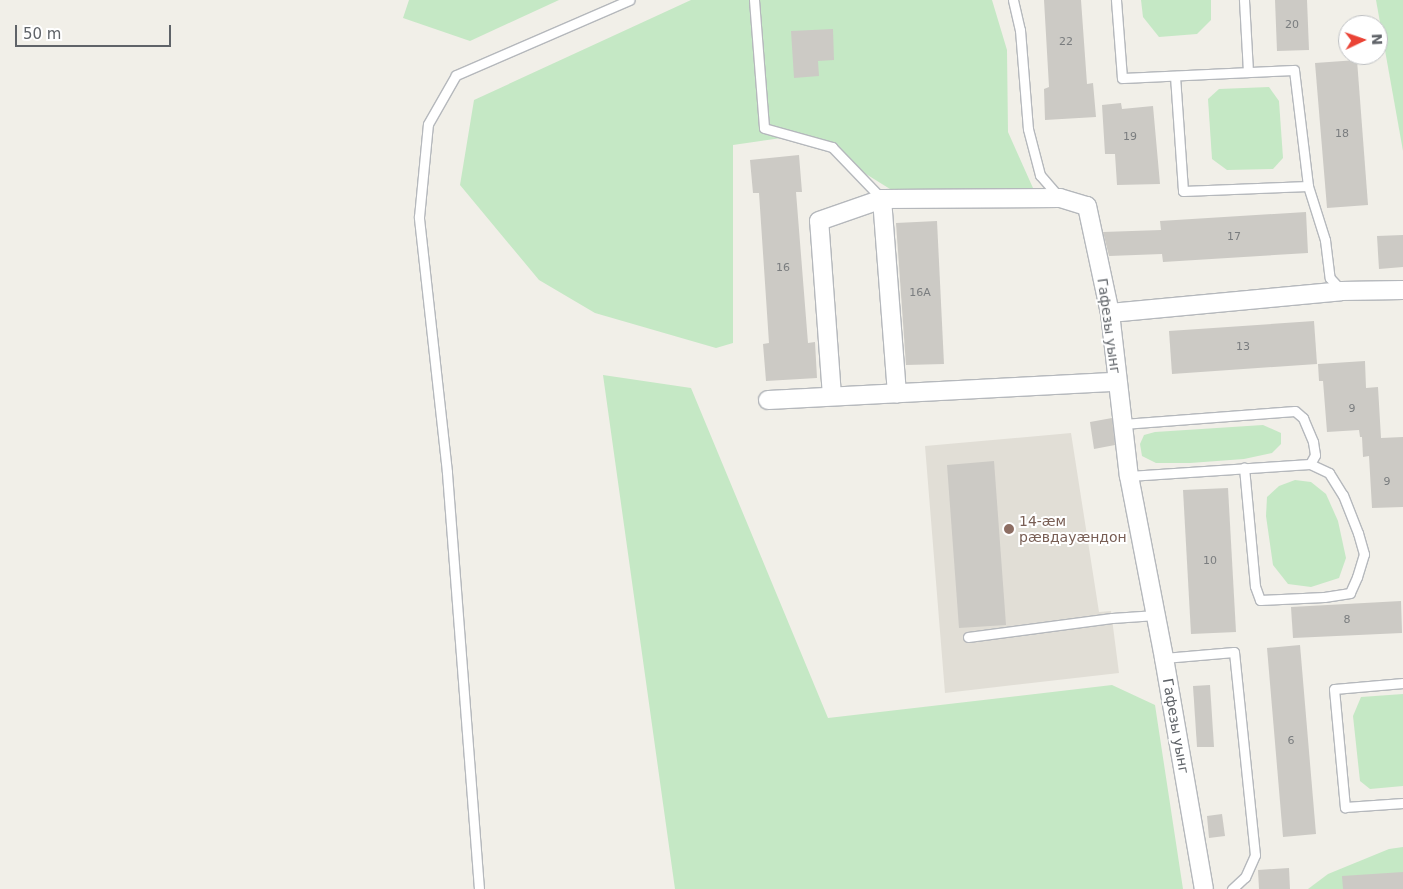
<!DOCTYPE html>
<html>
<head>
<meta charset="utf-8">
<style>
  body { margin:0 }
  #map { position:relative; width:1403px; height:889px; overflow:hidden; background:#f1efe8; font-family:"DejaVu Sans",sans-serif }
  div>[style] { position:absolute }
  .education>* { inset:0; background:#e1ded6 }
  .green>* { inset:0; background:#c5e8c5 }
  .building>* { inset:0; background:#cccac5 }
  .roads { filter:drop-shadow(1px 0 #b5b8bc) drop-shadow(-1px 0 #b5b8bc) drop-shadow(0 1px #b5b8bc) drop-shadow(0 -1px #b5b8bc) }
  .lane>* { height:9px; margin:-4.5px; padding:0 4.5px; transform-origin:4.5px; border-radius:4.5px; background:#fff }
  .street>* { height:18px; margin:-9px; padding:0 9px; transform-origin:9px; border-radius:9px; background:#fff }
  .dots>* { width:14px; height:14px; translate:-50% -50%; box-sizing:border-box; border:2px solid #fff; border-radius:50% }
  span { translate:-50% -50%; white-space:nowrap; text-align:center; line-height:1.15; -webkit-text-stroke:4px #fff; paint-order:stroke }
  .number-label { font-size:11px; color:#7a7d7f }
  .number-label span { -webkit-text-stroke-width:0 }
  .street-label { font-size:14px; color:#5f6368 }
  .education-label { font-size:14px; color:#785e54 }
  .left { translate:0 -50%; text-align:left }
  .north { position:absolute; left:1338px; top:15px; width:50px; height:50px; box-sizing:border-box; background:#fff; border:1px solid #bfc1c3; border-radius:50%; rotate:87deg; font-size:14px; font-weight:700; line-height:20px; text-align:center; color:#5f6368 }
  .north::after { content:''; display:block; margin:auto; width:18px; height:22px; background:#ea4335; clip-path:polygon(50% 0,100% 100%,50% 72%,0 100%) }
  .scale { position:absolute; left:15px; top:25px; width:156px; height:22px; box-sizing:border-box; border:2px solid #5f6368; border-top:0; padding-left:6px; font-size:15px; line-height:18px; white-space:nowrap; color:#5f6368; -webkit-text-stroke:4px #fff; paint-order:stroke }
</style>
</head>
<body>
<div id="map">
  <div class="education">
    <div style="clip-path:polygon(1071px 433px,1099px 612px,1111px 611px,1119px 673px,945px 693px,925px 446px)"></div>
  </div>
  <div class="green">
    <div style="clip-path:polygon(409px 0,559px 0,470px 41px,403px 18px)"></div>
    <div style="clip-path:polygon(691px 0,992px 0,1007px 50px,1008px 132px,1033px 188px,1020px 199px,911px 202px,803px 135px,733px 145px,733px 343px,716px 348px,595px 313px,539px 280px,460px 185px,474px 100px)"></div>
    <div style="clip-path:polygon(1141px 0,1211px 0,1211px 20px,1197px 34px,1159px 37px,1143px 17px)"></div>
    <div style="clip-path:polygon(1376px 0,1403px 0,1403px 151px)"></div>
    <div style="clip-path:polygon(1269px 87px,1279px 101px,1283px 158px,1273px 169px,1227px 170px,1212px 159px,1208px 99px,1219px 89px)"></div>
    <div style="clip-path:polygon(603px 375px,691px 388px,828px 718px,1112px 685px,1155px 705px,1183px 889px,675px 889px)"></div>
    <div style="clip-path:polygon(1263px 425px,1281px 433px,1281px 444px,1272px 453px,1244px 459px,1190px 463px,1156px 463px,1142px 456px,1140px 444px,1144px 435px,1155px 432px)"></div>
    <div style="clip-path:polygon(1295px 480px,1311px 482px,1326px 494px,1338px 521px,1346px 558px,1339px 578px,1311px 587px,1288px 584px,1273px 565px,1266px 516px,1267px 497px,1279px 486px)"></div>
    <div style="clip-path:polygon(1403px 694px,1403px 786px,1370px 789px,1360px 781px,1353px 716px,1361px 697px)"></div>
    <div style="clip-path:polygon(1403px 847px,1403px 889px,1308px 889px,1328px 874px,1389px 849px)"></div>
  </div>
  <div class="building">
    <div style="clip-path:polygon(1044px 0,1081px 0,1087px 84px,1093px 83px,1096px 117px,1045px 120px,1044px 89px,1049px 87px)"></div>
    <div style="clip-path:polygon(1275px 0,1307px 0,1309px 50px,1277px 51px)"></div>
    <div style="clip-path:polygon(833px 29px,834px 60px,818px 61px,819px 76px,794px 78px,791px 31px)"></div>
    <div style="clip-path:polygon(1357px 60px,1368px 205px,1327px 208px,1315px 63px)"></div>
    <div style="clip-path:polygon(1121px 103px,1122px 109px,1153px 106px,1160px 184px,1117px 185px,1115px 154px,1105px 154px,1102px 105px)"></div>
    <div style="clip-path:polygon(799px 155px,802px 192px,796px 192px,808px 343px,815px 342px,817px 378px,766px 381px,763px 344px,769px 343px,759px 193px,753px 193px,750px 160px)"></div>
    <div style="clip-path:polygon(1306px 212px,1308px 253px,1163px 262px,1162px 254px,1109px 256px,1103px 232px,1161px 230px,1160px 221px)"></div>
    <div style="clip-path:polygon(937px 221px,944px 364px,906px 365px,896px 223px)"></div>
    <div style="clip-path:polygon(1403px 235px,1403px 267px,1379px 269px,1377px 236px)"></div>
    <div style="clip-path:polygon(1314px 321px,1317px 364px,1172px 374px,1169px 331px)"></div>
    <div style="clip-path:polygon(1365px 361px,1366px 388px,1378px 387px,1381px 438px,1403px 437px,1403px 507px,1372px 508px,1369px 456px,1363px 457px,1362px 437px,1360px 437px,1359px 430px,1327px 432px,1323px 381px,1319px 381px,1318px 364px)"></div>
    <div style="clip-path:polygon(1112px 418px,1115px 445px,1094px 449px,1090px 422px)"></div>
    <div style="clip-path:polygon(994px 461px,1006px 625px,959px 628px,947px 465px)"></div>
    <div style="clip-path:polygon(1228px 488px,1236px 632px,1191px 634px,1183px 490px)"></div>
    <div style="clip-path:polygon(1401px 601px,1402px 633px,1293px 638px,1291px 607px)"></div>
    <div style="clip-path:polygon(1300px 645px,1316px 834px,1283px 837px,1267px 648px)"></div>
    <div style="clip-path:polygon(1210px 685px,1214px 747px,1197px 747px,1193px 686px)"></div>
    <div style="clip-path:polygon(1222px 814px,1225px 836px,1209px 838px,1207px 816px)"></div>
    <div style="clip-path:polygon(1289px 868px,1290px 889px,1259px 889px,1258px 870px)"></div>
    <div style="clip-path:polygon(1403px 872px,1403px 889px,1343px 889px,1342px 876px)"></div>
  </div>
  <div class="roads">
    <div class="lane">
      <div style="left:754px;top:0;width:128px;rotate:85.5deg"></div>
      <div style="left:764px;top:128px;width:71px;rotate:15.6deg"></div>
      <div style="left:832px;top:147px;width:72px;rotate:46.1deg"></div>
      <div style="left:1013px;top:0;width:31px;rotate:77deg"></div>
      <div style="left:1020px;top:30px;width:99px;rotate:85.4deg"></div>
      <div style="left:1028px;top:129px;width:48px;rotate:75.4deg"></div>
      <div style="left:1040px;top:175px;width:30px;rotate:49deg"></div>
      <div style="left:1116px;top:0;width:78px;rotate:85.6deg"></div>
      <div style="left:1122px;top:78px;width:172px;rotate:-2.7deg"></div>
      <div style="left:1294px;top:70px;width:117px;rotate:83.1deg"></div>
      <div style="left:1308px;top:186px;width:57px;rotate:72.5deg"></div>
      <div style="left:1325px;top:240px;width:38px;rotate:83deg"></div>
      <div style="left:1330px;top:278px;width:16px;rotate:47deg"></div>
      <div style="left:1244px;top:0;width:72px;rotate:86.8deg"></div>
      <div style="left:1175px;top:76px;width:115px;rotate:86deg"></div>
      <div style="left:1183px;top:191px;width:125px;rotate:-2.3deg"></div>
      <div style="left:1123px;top:424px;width:172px;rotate:-4.3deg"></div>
      <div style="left:1295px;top:411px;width:11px;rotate:41deg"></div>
      <div style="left:1303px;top:418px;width:26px;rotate:67deg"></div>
      <div style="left:1313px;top:442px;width:13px;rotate:81deg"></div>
      <div style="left:1315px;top:455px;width:10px;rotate:119deg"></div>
      <div style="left:1129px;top:476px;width:181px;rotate:-3.8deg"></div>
      <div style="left:1310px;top:464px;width:21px;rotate:25deg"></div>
      <div style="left:1329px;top:473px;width:26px;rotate:58deg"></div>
      <div style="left:1343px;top:495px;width:41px;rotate:68.5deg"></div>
      <div style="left:1358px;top:533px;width:22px;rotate:74deg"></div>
      <div style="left:1364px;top:554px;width:24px;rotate:107deg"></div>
      <div style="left:1357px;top:577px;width:17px;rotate:114deg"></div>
      <div style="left:1350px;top:593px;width:26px;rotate:171deg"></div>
      <div style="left:1324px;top:597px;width:64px;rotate:177.3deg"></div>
      <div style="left:1260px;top:600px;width:15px;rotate:-110deg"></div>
      <div style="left:1255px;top:586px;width:119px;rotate:-95.3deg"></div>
      <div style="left:968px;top:637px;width:145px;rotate:-7.5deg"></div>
      <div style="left:1112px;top:618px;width:44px;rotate:-3.9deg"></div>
      <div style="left:1164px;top:658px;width:70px;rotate:-4.9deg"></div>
      <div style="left:1234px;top:652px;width:204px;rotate:84.1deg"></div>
      <div style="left:1255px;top:855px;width:24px;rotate:114deg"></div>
      <div style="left:1245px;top:877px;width:18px;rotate:137deg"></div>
      <div style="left:1403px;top:683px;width:69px;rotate:175deg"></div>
      <div style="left:1334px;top:689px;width:119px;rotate:84.7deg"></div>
      <div style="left:1345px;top:807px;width:58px;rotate:-3.9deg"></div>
      <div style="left:479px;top:889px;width:418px;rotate:-94.4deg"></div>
      <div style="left:447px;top:472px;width:257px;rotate:-96.3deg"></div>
      <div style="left:419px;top:217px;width:93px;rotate:-84.5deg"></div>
      <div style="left:428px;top:124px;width:56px;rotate:-60.3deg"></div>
      <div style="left:456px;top:75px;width:189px;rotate:-23.4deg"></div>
    </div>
    <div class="street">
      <div style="left:882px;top:199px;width:195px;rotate:85.6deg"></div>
      <div style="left:1110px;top:313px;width:232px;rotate:-5.4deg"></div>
      <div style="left:1341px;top:291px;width:62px;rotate:-0.9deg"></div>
      <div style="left:832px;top:396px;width:175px;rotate:-94.2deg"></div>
      <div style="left:819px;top:221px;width:67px;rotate:-19.2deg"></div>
      <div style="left:882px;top:199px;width:178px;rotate:-0.3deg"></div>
      <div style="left:1060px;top:198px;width:28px;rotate:17deg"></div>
      <div style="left:1087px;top:206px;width:109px;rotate:77.9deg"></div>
      <div style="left:1110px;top:313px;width:164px;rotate:83.4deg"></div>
      <div style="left:1129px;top:476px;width:185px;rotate:79.1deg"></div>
      <div style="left:1164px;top:658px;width:234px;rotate:80.2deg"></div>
      <div style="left:768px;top:400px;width:349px;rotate:-3deg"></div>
    </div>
  </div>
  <div class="dots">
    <div style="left:1009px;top:529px;background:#8d6e63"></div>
  </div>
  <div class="number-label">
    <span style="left:1292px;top:25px">20</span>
    <span style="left:1066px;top:42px">22</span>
    <span style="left:1342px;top:134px">18</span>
    <span style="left:1130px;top:137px">19</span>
    <span style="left:1234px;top:237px">17</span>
    <span style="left:783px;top:268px">16</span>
    <span style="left:920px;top:293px">16A</span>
    <span style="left:1243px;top:347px">13</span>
    <span style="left:1352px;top:409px">9</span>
    <span style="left:1387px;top:482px">9</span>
    <span style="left:1210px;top:561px">10</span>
    <span style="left:1347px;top:620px">8</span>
    <span style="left:1291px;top:741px">6</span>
  </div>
  <div class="street-label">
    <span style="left:1109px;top:326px;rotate:82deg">Гафезы уынг</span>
    <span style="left:1176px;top:726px;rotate:80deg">Гафезы уынг</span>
  </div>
  <div class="education-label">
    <span class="left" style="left:1019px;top:529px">14-æм<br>рӕвдауӕндон</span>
  </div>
  <div class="north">N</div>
  <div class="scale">50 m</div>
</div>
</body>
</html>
